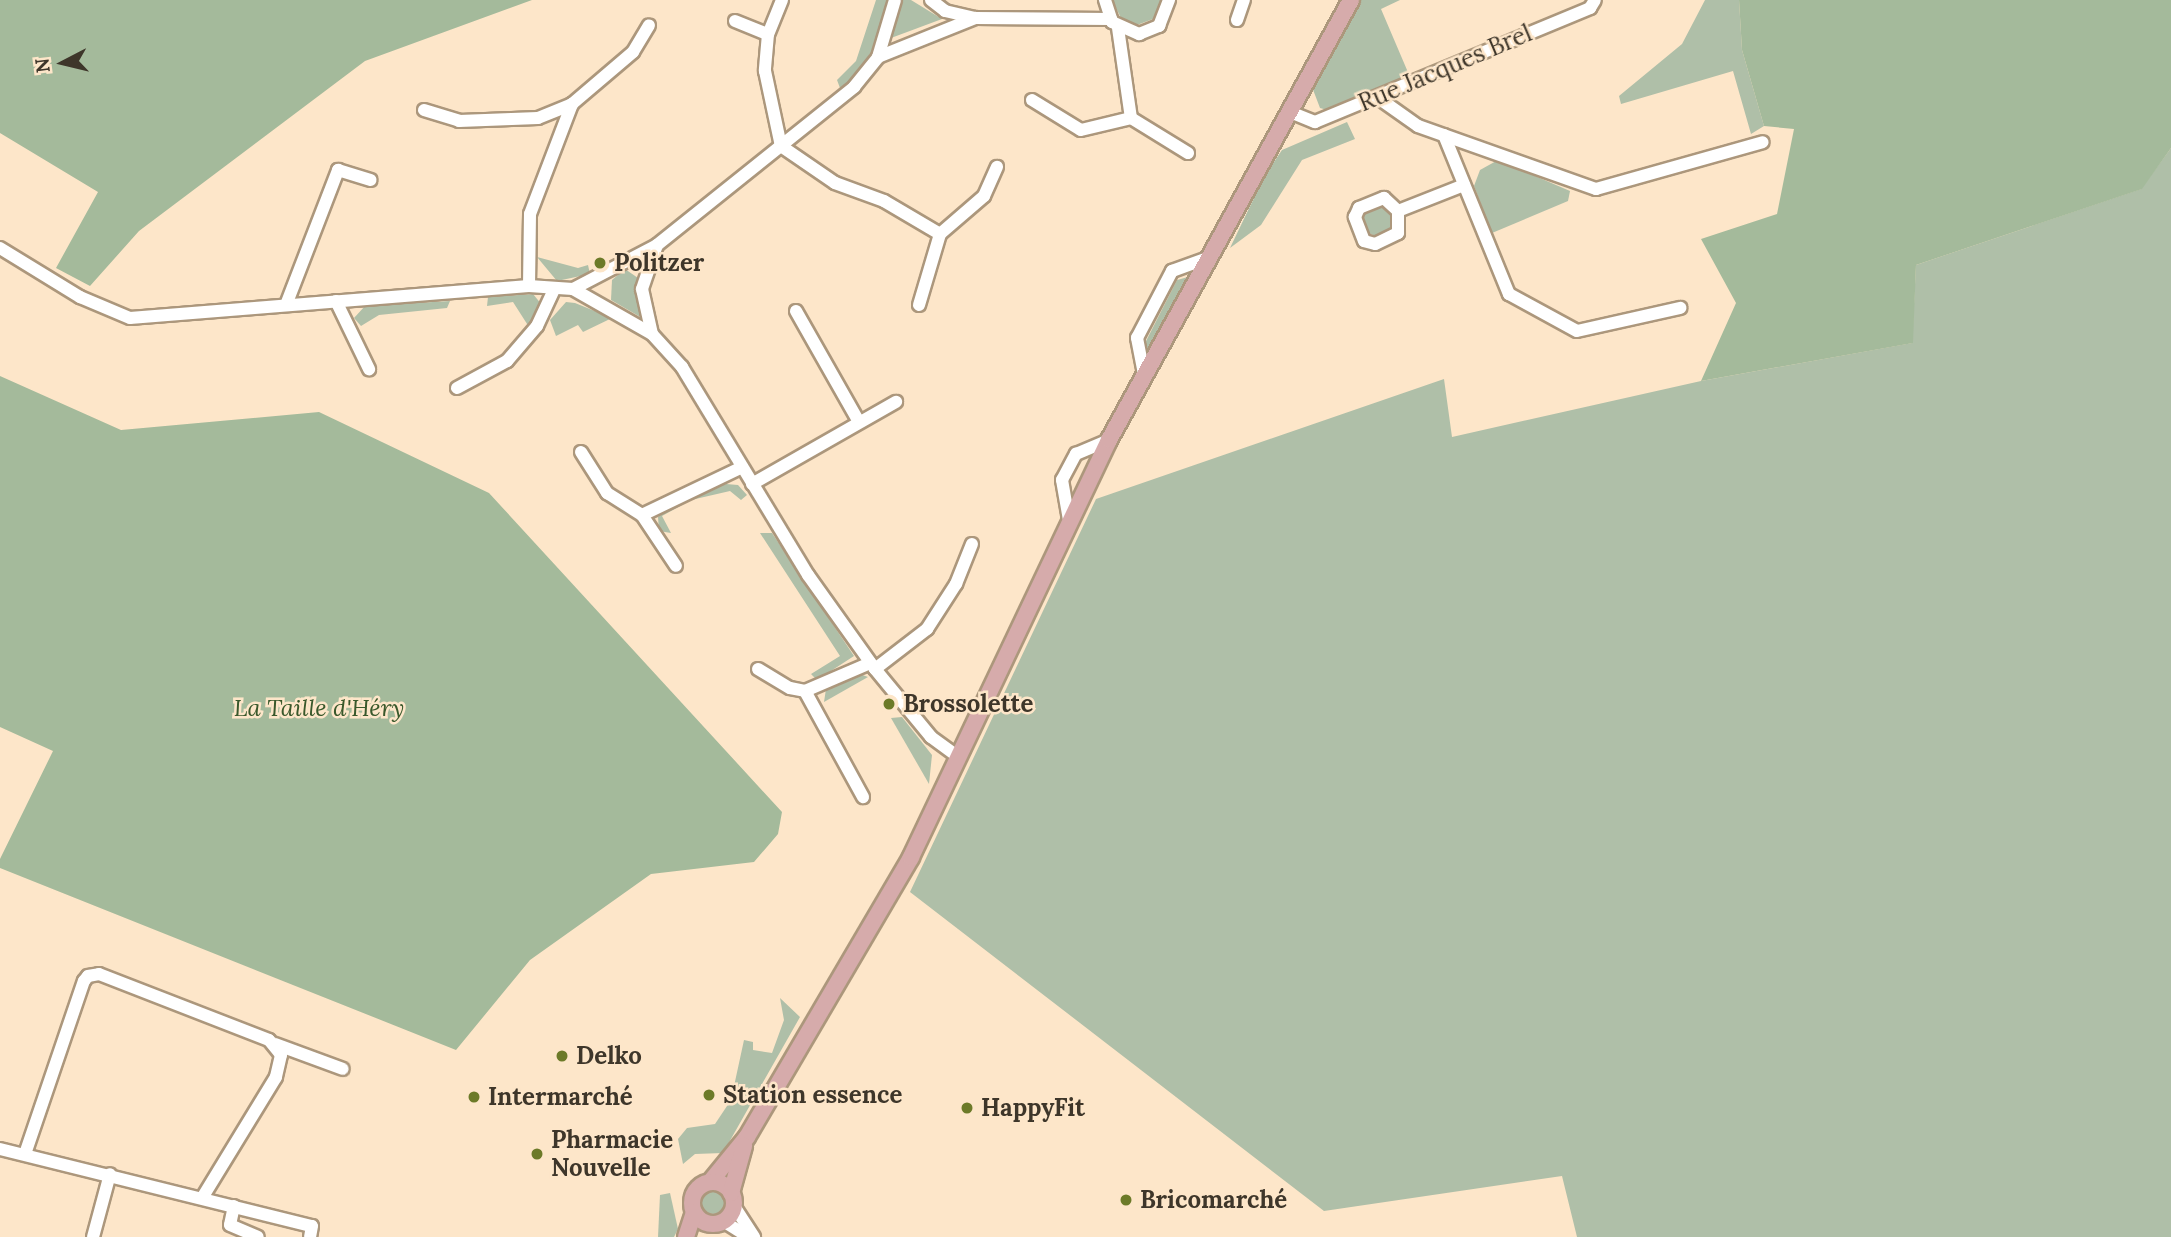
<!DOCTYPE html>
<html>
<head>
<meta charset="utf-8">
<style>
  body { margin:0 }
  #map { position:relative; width:2171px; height:1237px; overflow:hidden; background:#fde6c9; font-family:Lora,serif }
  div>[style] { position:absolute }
  .green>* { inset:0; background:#afbfa8 }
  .round { border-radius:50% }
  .forest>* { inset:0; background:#a4ba9b }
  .roads { filter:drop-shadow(2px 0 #ac977c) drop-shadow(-2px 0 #ac977c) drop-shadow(0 2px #ac977c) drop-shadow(0 -2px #ac977c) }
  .minor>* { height:12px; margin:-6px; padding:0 6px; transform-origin:6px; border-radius:6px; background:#fff }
  .major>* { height:16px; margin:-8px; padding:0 8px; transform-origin:8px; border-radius:8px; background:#d6abab }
  .major>.ring { margin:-8px; padding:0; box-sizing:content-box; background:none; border:16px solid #d6abab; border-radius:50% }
  .dots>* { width:19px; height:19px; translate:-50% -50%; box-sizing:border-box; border:4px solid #fde6c9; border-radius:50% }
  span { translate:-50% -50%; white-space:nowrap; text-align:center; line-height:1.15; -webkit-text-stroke:5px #fde6c9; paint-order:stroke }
  .street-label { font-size:24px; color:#3e362a }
  .poi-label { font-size:24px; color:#3e362a; font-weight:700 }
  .left { translate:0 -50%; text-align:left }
  .park-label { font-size:24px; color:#39582b; font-style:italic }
  .north { position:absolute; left:28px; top:28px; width:70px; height:70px; -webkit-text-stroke:5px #fde6c9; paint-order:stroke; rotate:263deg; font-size:19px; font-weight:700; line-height:28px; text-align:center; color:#3e362a }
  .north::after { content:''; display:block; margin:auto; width:24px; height:32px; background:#3e362a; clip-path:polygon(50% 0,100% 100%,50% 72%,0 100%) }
</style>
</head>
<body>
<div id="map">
  <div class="green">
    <div style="clip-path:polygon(876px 0,889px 0,871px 52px,858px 74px,840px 88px,837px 80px,856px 61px)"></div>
    <div style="clip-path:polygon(901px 0,911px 0,942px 19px,891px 38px)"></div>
    <div style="clip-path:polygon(1112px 0,1161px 0,1161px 5px,1153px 19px,1137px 25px,1122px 20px)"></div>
    <div style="clip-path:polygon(1358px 0,1400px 0,1381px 9px,1410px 77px,1327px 110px,1320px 108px,1312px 87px)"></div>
    <div style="clip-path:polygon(1705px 0,1739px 0,1742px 50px,1764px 126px,1751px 134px,1733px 71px,1621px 104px,1619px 96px,1682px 44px)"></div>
    <div style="clip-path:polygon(1347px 122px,1355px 139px,1302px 160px,1261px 225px,1230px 248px,1265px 175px,1282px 150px)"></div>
    <div style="clip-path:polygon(2171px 148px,2171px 1237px,1577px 1237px,1562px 1176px,1324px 1211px,910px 892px,1096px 499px,1444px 379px,1452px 437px,1701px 381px,1912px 343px,1916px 265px,2141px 189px)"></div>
    <div style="clip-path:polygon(1498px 160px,1570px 191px,1568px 201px,1492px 233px,1474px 186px,1480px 170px)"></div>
    <div class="round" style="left:1363px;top:206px;width:30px;height:30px"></div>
    <div style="clip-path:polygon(537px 257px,578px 268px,588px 265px,590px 274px,557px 281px)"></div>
    <div style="clip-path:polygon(625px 269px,638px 278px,642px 318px,611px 300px,612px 280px)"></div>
    <div style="clip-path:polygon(1188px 277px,1147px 354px,1144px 345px,1177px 280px)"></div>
    <div style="clip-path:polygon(533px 294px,542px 305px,529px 327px,513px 302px,487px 306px,488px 297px)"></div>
    <div style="clip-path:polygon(450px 301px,447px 308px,379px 315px,361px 326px,354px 318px,365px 306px)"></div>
    <div style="clip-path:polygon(566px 302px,575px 303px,612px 318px,583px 332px,578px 325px,556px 336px,550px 320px)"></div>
    <div style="clip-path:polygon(726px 484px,738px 485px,747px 495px,741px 500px,730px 491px,691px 500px,662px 516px,671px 533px,659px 531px,658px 517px,687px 498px)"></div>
    <div style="clip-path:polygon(760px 533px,772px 533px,854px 656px,817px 680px,811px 674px,840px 656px)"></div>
    <div style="clip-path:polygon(857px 673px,868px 677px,824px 702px,826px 689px)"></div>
    <div style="clip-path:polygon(902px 717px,932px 755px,929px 784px,891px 718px)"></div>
    <div style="clip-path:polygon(780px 998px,800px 1017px,723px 1153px,695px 1154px,683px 1164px,678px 1139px,687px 1128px,715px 1124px,731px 1100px,744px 1040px,753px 1042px,753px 1050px,772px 1053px,784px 1020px)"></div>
    <div class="round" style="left:701px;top:1190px;width:24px;height:24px"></div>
    <div style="clip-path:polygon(670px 1193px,678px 1229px,674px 1237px,658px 1237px,660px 1195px)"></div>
  </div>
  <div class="forest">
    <div style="clip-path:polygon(0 0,532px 0,365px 61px,139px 231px,90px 286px,56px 268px,98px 192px,0 133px)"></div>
    <div style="clip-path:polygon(1739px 0,2171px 0,2171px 148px,2142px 189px,1916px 265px,1913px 343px,1701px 381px,1736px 303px,1701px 239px,1777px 214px,1794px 129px,1764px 126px,1742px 50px)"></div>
    <div style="clip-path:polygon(0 376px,121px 430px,319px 412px,489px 493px,782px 812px,778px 834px,754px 862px,651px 874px,530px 960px,456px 1050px,0 868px,0 859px,53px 751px,0 727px)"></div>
  </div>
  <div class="roads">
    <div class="minor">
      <div style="left:782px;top:0;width:37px;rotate:112deg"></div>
      <div style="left:768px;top:34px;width:37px;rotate:95deg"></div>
      <div style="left:765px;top:71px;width:77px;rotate:78deg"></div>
      <div style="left:781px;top:146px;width:65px;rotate:34.4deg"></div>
      <div style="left:835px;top:183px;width:52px;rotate:20.2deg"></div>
      <div style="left:884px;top:201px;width:65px;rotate:30.5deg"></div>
      <div style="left:931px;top:0;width:18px;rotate:38deg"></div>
      <div style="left:945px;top:11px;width:31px;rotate:13deg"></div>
      <div style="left:975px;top:18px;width:136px;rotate:0.4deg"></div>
      <div style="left:1105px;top:0;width:23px;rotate:72deg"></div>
      <div style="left:1112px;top:22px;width:30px;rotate:24deg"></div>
      <div style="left:1139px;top:34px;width:22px;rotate:-22deg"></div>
      <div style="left:1159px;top:26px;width:28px;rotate:-69deg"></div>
      <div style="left:1237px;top:20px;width:21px;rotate:-71deg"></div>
      <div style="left:735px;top:21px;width:35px;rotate:22deg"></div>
      <div style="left:1118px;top:28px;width:91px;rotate:81.8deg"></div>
      <div style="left:1131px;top:118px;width:67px;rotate:31.6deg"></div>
      <div style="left:878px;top:57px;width:105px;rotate:-21.9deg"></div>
      <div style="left:1377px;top:97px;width:50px;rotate:35.3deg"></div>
      <div style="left:1418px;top:126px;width:189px;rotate:19.5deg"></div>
      <div style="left:1596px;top:189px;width:173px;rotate:-15.7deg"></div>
      <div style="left:1032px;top:100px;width:57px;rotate:31.5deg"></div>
      <div style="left:1081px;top:130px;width:51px;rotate:-13.5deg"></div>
      <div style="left:424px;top:110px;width:37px;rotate:17deg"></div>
      <div style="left:459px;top:121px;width:79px;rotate:-2.2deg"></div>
      <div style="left:538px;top:118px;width:37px;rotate:-22deg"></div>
      <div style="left:572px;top:104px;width:80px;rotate:-40.4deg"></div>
      <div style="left:633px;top:52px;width:31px;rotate:-59deg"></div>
      <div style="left:1290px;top:112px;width:27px;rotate:22deg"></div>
      <div style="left:1315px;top:122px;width:298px;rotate:-22.5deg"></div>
      <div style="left:1590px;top:8px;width:9px;rotate:-58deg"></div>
      <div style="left:1444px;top:135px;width:172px;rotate:67.8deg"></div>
      <div style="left:1509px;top:294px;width:77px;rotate:28.6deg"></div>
      <div style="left:1577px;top:331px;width:106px;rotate:-12.6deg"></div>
      <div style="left:1398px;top:211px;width:22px;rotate:90deg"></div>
      <div style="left:1398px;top:233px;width:25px;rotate:154deg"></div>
      <div style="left:1375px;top:244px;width:11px;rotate:-165deg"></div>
      <div style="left:1364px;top:241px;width:26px;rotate:-111deg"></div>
      <div style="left:1355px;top:217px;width:10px;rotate:-66deg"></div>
      <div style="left:1359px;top:208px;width:27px;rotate:-22deg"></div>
      <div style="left:1384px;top:198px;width:19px;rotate:43deg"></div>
      <div style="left:1398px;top:211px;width:71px;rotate:-21.5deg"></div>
      <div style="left:0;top:248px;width:94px;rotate:31.5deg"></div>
      <div style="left:80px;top:297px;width:54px;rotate:22.8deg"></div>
      <div style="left:130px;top:318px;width:400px;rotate:-4.6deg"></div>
      <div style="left:529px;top:286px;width:44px;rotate:3.9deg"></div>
      <div style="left:573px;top:289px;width:95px;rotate:-27.6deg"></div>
      <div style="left:657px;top:245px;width:253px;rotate:-38.7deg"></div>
      <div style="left:854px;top:87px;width:38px;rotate:-51deg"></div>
      <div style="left:878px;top:57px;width:59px;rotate:-73.4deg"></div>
      <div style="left:529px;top:286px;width:72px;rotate:-89.2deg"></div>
      <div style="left:530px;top:214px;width:118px;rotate:-69.1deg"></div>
      <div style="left:573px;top:289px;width:91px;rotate:29.7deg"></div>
      <div style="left:652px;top:334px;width:45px;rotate:47.7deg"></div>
      <div style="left:682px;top:367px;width:243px;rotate:58.8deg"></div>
      <div style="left:808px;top:575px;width:115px;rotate:54.5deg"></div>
      <div style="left:875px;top:669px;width:88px;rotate:50.5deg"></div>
      <div style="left:931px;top:737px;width:32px;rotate:36deg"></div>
      <div style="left:336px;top:301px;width:76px;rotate:64.1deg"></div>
      <div style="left:286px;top:305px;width:145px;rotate:-68.9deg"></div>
      <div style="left:338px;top:170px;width:34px;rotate:17deg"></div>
      <div style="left:919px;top:305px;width:74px;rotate:-73.5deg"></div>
      <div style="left:940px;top:234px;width:58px;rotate:-40.8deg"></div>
      <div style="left:984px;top:196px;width:32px;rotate:-66deg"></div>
      <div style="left:796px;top:311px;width:125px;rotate:60.4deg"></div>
      <div style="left:652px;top:334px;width:46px;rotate:-102.5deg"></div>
      <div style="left:642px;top:289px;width:46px;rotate:-71.2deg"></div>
      <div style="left:1144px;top:374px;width:37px;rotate:-101deg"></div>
      <div style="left:1137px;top:338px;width:76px;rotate:-62.4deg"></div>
      <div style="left:1172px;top:271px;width:37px;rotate:-20deg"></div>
      <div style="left:457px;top:388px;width:57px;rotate:-28.4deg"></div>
      <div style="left:507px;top:361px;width:46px;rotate:-49.4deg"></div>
      <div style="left:537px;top:326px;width:40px;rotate:-65deg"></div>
      <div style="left:581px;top:452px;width:49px;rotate:57.6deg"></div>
      <div style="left:607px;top:493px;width:41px;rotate:32.2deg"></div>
      <div style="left:642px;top:515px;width:61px;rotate:56.3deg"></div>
      <div style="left:752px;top:484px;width:166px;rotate:-29.7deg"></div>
      <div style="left:642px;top:515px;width:111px;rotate:-25.6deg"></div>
      <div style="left:1069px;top:520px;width:41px;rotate:-99.9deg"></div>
      <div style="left:1062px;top:480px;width:30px;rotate:-62deg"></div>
      <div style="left:1076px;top:454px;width:36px;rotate:-23deg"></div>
      <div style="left:758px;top:669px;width:37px;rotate:31deg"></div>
      <div style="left:790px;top:688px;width:15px;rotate:11deg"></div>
      <div style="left:805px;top:691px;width:121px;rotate:61.3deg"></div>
      <div style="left:875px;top:669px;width:66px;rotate:-37.6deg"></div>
      <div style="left:927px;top:629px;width:54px;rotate:-57.2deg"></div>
      <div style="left:956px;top:584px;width:43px;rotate:-68.2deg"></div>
      <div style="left:805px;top:691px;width:71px;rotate:-23.3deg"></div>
      <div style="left:275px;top:1044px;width:72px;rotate:20.2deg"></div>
      <div style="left:0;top:1149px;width:321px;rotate:13.9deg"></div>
      <div style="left:312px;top:1226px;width:11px;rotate:100deg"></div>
      <div style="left:25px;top:1154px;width:183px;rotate:-71.2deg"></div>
      <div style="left:84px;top:981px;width:6px;rotate:-51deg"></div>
      <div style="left:88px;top:976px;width:11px;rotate:-10deg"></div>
      <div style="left:99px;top:974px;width:182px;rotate:21.2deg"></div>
      <div style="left:269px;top:1040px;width:19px;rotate:51deg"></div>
      <div style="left:281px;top:1055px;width:23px;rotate:103deg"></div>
      <div style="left:276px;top:1077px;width:142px;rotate:121.4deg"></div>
      <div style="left:234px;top:1206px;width:19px;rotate:102deg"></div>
      <div style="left:230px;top:1225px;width:30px;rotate:23deg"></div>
      <div style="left:734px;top:1206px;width:37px;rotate:57deg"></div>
      <div style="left:723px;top:1221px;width:31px;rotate:32deg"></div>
      <div style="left:93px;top:1237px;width:65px;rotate:-74.9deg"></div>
    </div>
    <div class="major">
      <div style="left:710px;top:1182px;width:58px;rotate:-50.6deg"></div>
      <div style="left:747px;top:1137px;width:324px;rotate:-59.6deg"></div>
      <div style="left:911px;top:857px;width:462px;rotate:-64.6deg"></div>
      <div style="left:1109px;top:440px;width:502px;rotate:-61.19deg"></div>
      <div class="ring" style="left:692px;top:1182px;width:26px;height:26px"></div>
      <div style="left:731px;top:1193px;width:49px;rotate:-74.5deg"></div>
      <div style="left:686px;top:1237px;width:26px;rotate:-72deg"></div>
    </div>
  </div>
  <div class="dots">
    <div style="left:600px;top:263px;background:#6c7a28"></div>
    <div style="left:889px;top:704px;background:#6c7a28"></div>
    <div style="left:562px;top:1056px;background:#6c7a28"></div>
    <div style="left:709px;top:1095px;background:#6c7a28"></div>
    <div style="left:474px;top:1097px;background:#6c7a28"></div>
    <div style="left:967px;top:1108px;background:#6c7a28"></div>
    <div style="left:537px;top:1154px;background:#6c7a28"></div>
    <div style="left:1126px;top:1200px;background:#6c7a28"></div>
  </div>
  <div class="street-label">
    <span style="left:1445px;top:68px;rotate:-23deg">Rue Jacques Brel</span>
  </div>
  <div class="poi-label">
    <span class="left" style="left:614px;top:263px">Politzer</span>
    <span class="left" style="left:903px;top:704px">Brossolette</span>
    <span class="left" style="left:576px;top:1056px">Delko</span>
    <span class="left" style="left:723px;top:1095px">Station essence</span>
    <span class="left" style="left:488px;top:1097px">Intermarché</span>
    <span class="left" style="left:981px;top:1108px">HappyFit</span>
    <span class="left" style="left:551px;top:1154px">Pharmacie<br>Nouvelle</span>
    <span class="left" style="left:1140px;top:1200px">Bricomarché</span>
  </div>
  <div class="park-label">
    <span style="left:319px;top:708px">La Taille d'Héry</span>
  </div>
  <div class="north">N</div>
</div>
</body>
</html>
